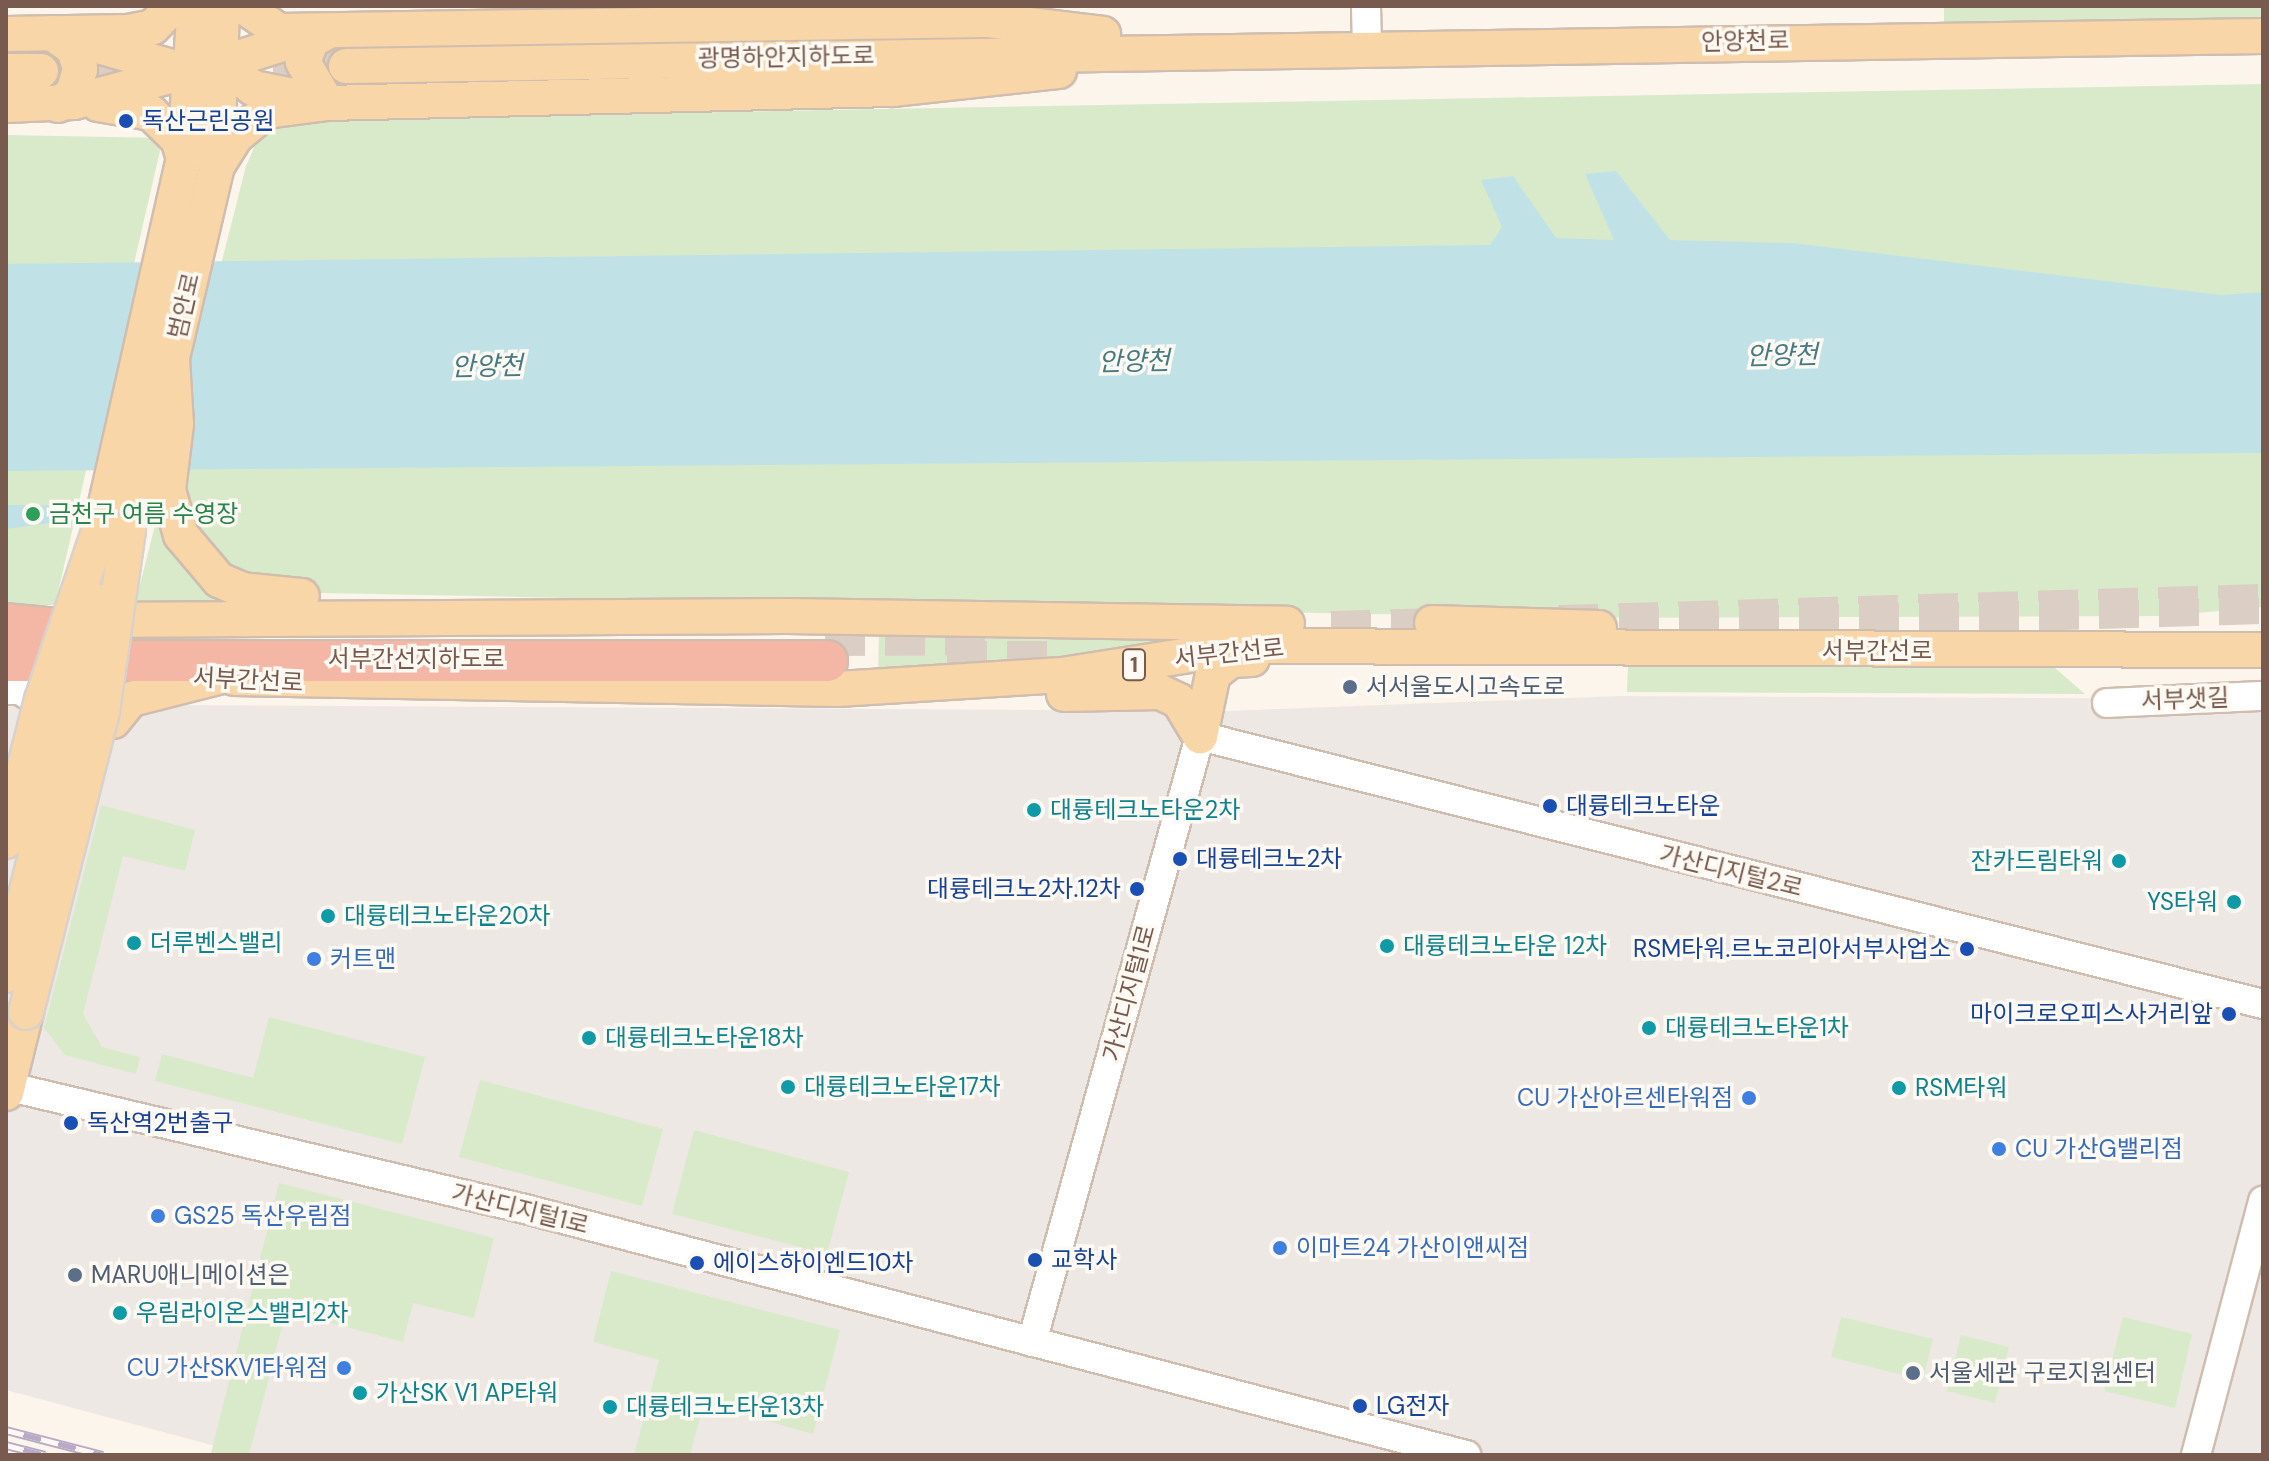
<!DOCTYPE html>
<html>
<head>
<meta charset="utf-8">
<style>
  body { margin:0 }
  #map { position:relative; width:2269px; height:1461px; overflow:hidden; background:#fcf5ec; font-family:"DM Sans","Noto Sans KR",sans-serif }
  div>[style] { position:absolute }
  .industrial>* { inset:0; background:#eee8e4 }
  .green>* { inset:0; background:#d8eaca }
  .water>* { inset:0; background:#c0e2e6 }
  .major-tunnel>* { height:34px; margin-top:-17px; transform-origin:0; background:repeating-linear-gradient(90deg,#dbcec4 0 34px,transparent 0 51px) }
  .highway-tunnel>* { height:40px; margin-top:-20px; transform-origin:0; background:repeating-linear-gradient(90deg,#dbcec4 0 40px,transparent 0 60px) }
  .roads { filter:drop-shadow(2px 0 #cfbdb0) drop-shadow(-2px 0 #cfbdb0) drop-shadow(0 2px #cfbdb0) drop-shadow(0 -2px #cfbdb0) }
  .minor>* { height:28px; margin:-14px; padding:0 14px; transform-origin:14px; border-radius:14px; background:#fff }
  .major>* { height:34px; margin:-17px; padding:0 17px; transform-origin:17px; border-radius:17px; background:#f8d6a7 }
  .highway>* { height:40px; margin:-20px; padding:0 20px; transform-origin:20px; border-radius:20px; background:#f4b6a5 }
  .rail>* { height:9px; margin-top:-4.5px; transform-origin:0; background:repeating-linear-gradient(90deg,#fef9f2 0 18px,#b8a9c7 0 36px); box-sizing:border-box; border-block:2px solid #b8a9c7 }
  .bridges { filter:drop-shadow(2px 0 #d9d1cd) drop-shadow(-2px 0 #d9d1cd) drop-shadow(0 2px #d9d1cd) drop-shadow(0 -2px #d9d1cd) }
  .major-bridge>* { height:34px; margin:-17px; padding:0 17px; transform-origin:17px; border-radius:17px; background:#f8d6a7 }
  .dots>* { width:22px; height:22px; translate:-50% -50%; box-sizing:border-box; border:4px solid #fef9f2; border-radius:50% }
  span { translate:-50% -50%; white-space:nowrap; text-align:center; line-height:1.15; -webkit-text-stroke:7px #fef9f2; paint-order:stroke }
  .shield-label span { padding:2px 6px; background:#fef9f2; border:2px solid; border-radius:6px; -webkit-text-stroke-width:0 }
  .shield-label { font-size:22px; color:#785b4e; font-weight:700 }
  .street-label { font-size:24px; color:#785b4e }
  .transit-label { font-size:24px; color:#164399 }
  .left { translate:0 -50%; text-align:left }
  .right { translate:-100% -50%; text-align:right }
  .leisure-label { font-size:24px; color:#27864d }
  .service-label { font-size:24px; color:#4e5e75 }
  .culture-label { font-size:24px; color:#0d838f }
  .shop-label { font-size:24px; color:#366cbe }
  .water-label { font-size:26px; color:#457b83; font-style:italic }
  .frame { position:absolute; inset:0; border:8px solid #785b4e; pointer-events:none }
</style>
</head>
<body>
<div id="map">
  <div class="industrial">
    <div style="clip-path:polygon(1619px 696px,2263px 699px,2263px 1455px,249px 1455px,6px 1390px,6px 704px,1226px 711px)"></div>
  </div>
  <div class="green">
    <div style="clip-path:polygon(1944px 6px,2263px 6px,2263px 36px,1944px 38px)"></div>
    <div style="clip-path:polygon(2263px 84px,2263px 607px,2164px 616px,1571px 618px,272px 592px,224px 596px,223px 609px,133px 612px,246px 166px,259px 136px,277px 120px)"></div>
    <div style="clip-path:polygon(6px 135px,163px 138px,55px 605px,6px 605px)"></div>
    <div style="clip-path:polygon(879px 626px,997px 631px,1185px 642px,878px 678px)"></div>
    <div style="clip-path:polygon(1628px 665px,2055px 668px,2085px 694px,1627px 692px)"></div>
    <div style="clip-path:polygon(101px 805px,195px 830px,185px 871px,123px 856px,83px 1014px,102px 1047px,140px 1057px,136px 1074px,65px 1055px,44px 1028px)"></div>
    <div style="clip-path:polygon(269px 1017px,425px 1057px,402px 1144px,155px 1081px,162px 1054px,253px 1078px)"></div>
    <div style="clip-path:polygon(480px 1080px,663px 1129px,642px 1206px,459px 1157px)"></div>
    <div style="clip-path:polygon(694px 1130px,849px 1172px,827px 1254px,672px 1214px)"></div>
    <div style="clip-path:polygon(279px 1183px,494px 1238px,474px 1318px,413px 1303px,403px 1342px,286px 1311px,249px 1455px,217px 1455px,211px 1453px)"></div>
    <div style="clip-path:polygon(611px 1271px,840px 1330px,813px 1434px,704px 1403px,690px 1455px,634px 1455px,659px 1360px,593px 1342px)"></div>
    <div style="clip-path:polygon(1841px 1317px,1933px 1339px,1923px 1380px,1831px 1357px)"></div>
    <div style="clip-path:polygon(2123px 1317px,2192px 1334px,2175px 1408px,2104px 1391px)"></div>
    <div style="clip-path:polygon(1961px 1335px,2009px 1347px,1995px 1403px,1947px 1391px)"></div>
  </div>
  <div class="water">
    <div style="clip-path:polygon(1616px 171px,1670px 240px,1793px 243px,2221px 295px,2263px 292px,2263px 453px,6px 471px,6px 264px,1490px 245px,1502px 227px,1481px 180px,1513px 176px,1556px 238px,1614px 240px,1585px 174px)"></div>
    <div style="clip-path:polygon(6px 505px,62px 505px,58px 522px,6px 529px)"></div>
  </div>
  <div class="major-tunnel">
    <div style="left:222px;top:68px;width:124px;rotate:-0.9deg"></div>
    <div style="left:41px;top:71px;width:124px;rotate:-0.9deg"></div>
  </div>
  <div class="highway-tunnel">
    <div style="left:1559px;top:625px;width:704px;rotate:-1.71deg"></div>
    <div style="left:1331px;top:631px;width:140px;rotate:-1.6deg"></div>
    <div style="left:825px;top:636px;width:166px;rotate:-0.3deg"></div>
    <div style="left:947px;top:661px;width:120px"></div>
  </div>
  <div class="roads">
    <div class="minor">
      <div style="left:1366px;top:6px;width:40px;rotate:88.6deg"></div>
      <div style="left:6px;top:690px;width:14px"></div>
      <div style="left:20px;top:690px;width:45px;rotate:34deg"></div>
      <div style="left:2107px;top:703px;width:156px;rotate:-2.6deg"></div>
      <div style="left:6px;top:1086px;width:533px;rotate:13.33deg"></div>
      <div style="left:525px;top:1209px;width:973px;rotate:14.65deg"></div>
      <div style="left:1032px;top:1342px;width:629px;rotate:-74.51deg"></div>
      <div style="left:1200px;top:736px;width:1096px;rotate:14.15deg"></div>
      <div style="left:2196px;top:1455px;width:263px;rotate:-75.2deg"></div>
    </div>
    <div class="major">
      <div style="left:243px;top:6px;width:44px;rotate:34.8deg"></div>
      <div style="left:279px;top:31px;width:709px;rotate:-0.89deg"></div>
      <div style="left:988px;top:20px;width:116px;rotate:6.9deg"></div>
      <div style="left:52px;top:33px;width:151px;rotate:15.8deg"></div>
      <div style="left:52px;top:33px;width:27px;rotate:36deg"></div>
      <div style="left:74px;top:49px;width:21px;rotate:73deg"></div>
      <div style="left:80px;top:69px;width:25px;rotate:106deg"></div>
      <div style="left:73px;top:93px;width:19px;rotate:141deg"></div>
      <div style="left:6px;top:34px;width:122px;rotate:-0.9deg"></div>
      <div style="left:128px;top:32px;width:25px;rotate:-11deg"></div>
      <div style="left:153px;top:27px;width:29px;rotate:-46deg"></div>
      <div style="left:213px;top:56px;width:51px;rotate:38.7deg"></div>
      <div style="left:253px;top:88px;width:51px;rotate:11.3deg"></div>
      <div style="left:346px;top:66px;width:1917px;rotate:-0.9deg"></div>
      <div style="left:6px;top:71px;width:35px"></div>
      <div style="left:211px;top:82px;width:36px;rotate:-42deg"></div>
      <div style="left:238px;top:58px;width:70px;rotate:-17.4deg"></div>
      <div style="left:327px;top:103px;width:48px;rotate:-120.3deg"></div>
      <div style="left:303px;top:62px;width:24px;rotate:-68deg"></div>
      <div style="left:312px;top:40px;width:19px;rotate:-28deg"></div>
      <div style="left:98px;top:104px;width:54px;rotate:9.6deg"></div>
      <div style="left:151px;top:113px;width:37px;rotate:44deg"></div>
      <div style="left:178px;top:139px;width:21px;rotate:73deg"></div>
      <div style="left:6px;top:105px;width:68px;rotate:-2.5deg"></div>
      <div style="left:74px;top:102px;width:123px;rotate:-15.1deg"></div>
      <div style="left:193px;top:70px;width:21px;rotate:-47deg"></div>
      <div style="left:217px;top:166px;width:34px;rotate:-58deg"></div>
      <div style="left:235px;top:137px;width:40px;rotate:-40deg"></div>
      <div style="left:266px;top:111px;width:62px;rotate:-7.5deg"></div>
      <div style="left:327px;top:103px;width:566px;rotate:-1.42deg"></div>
      <div style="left:893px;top:89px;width:167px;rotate:-6.2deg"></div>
      <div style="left:172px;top:359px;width:65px;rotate:86.5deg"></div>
      <div style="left:176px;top:424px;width:66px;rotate:96.9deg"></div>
      <div style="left:168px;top:490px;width:47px;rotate:73.9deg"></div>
      <div style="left:181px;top:535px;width:59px;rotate:49.8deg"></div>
      <div style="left:219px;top:580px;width:25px;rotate:23deg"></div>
      <div style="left:242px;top:590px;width:60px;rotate:5.7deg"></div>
      <div style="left:117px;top:556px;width:101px;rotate:-72.1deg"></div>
      <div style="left:148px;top:460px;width:302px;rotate:-76.8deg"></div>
      <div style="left:217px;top:166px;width:160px;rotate:-88.2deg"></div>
      <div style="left:100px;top:597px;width:71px;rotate:-89.2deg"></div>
      <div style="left:101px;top:526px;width:376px;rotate:-77.3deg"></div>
      <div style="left:184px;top:159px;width:153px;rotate:-85.9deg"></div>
      <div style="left:88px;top:620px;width:700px;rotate:-0.33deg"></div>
      <div style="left:788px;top:616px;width:499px;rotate:0.9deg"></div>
      <div style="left:1432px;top:623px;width:167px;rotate:1.7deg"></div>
      <div style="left:234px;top:678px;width:604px;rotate:1.04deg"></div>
      <div style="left:838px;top:689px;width:224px;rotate:-3.6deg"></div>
      <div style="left:1062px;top:675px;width:188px;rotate:-8.9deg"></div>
      <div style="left:1248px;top:646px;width:1015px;rotate:0.23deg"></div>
      <div style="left:1064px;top:694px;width:96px;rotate:-1.2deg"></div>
      <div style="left:1160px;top:692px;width:21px;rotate:25deg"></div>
      <div style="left:1179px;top:701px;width:41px;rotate:59deg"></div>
      <div style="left:113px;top:721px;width:28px;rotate:-51deg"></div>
      <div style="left:131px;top:699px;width:90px;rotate:-14.2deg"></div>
      <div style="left:1200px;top:736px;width:63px;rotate:-78.2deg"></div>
      <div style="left:1213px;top:674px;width:23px;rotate:-38deg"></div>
      <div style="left:1231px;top:660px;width:21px;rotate:-3deg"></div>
      <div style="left:6px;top:1093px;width:83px;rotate:-76.1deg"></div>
    </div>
    <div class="highway">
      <div style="left:6px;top:624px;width:96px;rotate:5.4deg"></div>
      <div style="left:6px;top:661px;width:821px"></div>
    </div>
  </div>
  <div class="rail">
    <div style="left:6px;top:1430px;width:100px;rotate:14.5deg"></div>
    <div style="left:6px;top:1445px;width:40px;rotate:14.4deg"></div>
  </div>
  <div class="bridges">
    <div class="major-bridge">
      <div style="left:6px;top:841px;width:146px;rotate:-75.7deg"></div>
      <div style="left:42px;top:700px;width:184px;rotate:-71.3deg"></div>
      <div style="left:6px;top:975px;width:385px;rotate:-76deg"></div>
      <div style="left:26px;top:1012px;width:310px;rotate:-75.8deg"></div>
      <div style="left:102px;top:711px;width:183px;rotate:-81.8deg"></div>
    </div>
  </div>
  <div class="dots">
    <div style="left:126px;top:121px;background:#1a4fb4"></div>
    <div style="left:33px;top:514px;background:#2e9e5b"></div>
    <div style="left:1350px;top:687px;background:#5c6f8a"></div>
    <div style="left:1550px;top:806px;background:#1a4fb4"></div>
    <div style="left:1034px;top:810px;background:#0f9aa8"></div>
    <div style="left:1180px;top:859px;background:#1a4fb4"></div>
    <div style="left:2119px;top:861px;background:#0f9aa8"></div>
    <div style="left:1137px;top:889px;background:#1a4fb4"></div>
    <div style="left:2234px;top:902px;background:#0f9aa8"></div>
    <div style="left:328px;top:916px;background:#0f9aa8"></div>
    <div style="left:134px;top:943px;background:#0f9aa8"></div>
    <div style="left:1387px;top:946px;background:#0f9aa8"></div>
    <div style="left:1967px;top:949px;background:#1a4fb4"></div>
    <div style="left:314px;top:959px;background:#3f7fe0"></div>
    <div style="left:2229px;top:1014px;background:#1a4fb4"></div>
    <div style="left:1649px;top:1028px;background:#0f9aa8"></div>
    <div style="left:589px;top:1038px;background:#0f9aa8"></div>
    <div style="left:788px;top:1087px;background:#0f9aa8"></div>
    <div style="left:1899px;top:1088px;background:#0f9aa8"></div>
    <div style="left:1749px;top:1098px;background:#3f7fe0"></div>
    <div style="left:71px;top:1123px;background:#1a4fb4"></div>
    <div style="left:1999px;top:1149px;background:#3f7fe0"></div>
    <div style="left:158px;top:1216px;background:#3f7fe0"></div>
    <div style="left:1280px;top:1248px;background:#3f7fe0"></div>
    <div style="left:1035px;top:1260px;background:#1a4fb4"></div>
    <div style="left:697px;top:1263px;background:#1a4fb4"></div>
    <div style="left:75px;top:1275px;background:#5c6f8a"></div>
    <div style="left:120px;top:1313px;background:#0f9aa8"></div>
    <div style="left:344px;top:1368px;background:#3f7fe0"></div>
    <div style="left:1913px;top:1373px;background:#5c6f8a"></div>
    <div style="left:360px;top:1393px;background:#0f9aa8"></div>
    <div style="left:1360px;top:1406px;background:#1a4fb4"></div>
    <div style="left:610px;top:1407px;background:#0f9aa8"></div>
  </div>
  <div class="shield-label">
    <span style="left:1134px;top:665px">1</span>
  </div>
  <div class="street-label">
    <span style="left:1745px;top:41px;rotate:-1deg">안양천로</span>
    <span style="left:786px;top:57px;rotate:-1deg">광명하안지하도로</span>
    <span style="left:184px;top:306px;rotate:-77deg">범안로</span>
    <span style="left:1877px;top:651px">서부간선로</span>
    <span style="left:1229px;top:653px;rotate:-6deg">서부간선로</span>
    <span style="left:416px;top:659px">서부간선지하도로</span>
    <span style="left:248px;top:680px;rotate:3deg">서부간선로</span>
    <span style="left:2185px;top:699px;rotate:-2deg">서부샛길</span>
    <span style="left:1731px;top:871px;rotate:14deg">가산디지털2로</span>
    <span style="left:1129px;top:993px;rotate:-75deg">가산디지털1로</span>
    <span style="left:520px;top:1209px;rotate:14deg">가산디지털1로</span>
  </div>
  <div class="transit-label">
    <span class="left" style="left:142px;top:121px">독산근린공원</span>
    <span class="left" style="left:1566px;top:806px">대륭테크노타운</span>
    <span class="left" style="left:1196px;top:859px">대륭테크노2차</span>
    <span class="right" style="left:1121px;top:889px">대륭테크노2차.12차</span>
    <span class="right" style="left:1951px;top:949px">RSM타워.르노코리아서부사업소</span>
    <span class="right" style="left:2213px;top:1014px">마이크로오피스사거리앞</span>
    <span class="left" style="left:87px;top:1123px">독산역2번출구</span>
    <span class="left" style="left:1051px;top:1260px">교학사</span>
    <span class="left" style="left:713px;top:1263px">에이스하이엔드10차</span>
    <span class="left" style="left:1376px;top:1406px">LG전자</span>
  </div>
  <div class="leisure-label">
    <span class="left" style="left:49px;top:514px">금천구 여름 수영장</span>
  </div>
  <div class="service-label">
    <span class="left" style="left:1366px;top:687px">서서울도시고속도로</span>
    <span class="left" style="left:91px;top:1275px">MARU애니메이션은</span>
    <span class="left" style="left:1929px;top:1373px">서울세관 구로지원센터</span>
  </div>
  <div class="culture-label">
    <span class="left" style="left:1050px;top:810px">대륭테크노타운2차</span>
    <span class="right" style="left:2103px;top:861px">잔카드림타워</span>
    <span class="right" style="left:2218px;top:902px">YS타워</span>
    <span class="left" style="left:344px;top:916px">대륭테크노타운20차</span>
    <span class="left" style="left:150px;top:943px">더루벤스밸리</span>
    <span class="left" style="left:1403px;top:946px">대륭테크노타운 12차</span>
    <span class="left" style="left:1665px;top:1028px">대륭테크노타운1차</span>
    <span class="left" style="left:605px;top:1038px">대륭테크노타운18차</span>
    <span class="left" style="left:804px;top:1087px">대륭테크노타운17차</span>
    <span class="left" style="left:1915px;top:1088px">RSM타워</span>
    <span class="left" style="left:136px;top:1313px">우림라이온스밸리2차</span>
    <span class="left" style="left:376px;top:1393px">가산SK V1 AP타워</span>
    <span class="left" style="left:626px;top:1407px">대륭테크노타운13차</span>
  </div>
  <div class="shop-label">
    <span class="left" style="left:330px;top:959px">커트맨</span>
    <span class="right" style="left:1733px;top:1098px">CU 가산아르센타워점</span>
    <span class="left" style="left:2015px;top:1149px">CU 가산G밸리점</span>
    <span class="left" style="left:174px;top:1216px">GS25 독산우림점</span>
    <span class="left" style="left:1296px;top:1248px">이마트24 가산이앤씨점</span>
    <span class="right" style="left:328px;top:1368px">CU 가산SKV1타워점</span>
  </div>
  <div class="water-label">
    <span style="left:1782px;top:356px;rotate:-1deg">안양천</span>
    <span style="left:1134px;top:362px;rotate:-1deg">안양천</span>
    <span style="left:487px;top:367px;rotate:-1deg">안양천</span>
  </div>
  <div class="frame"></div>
</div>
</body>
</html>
